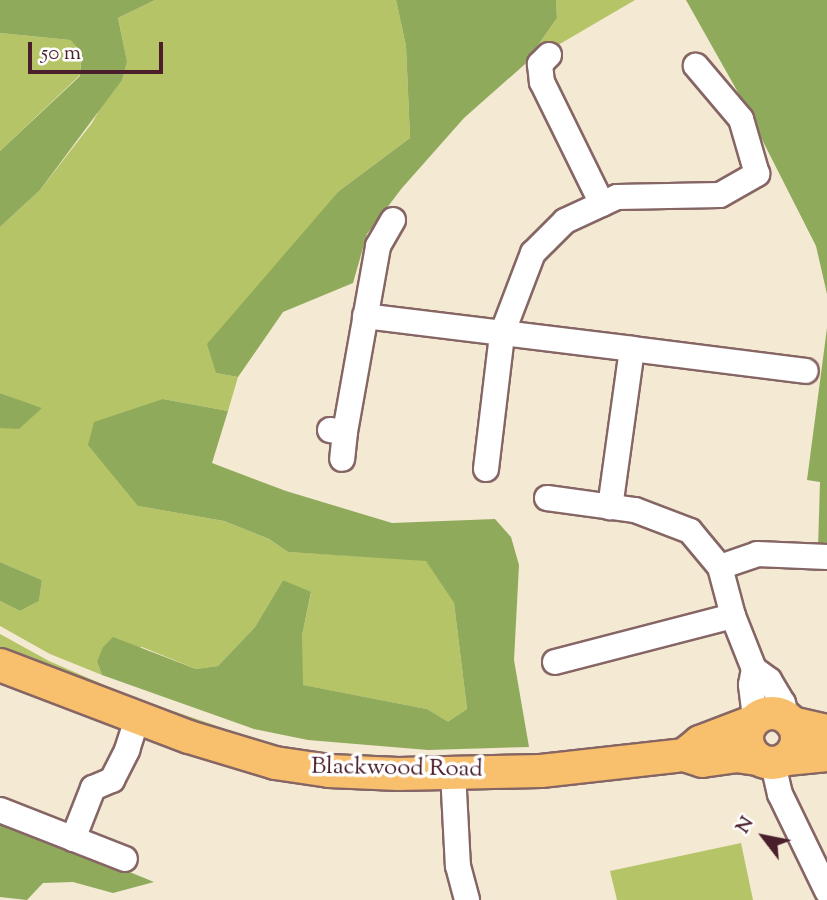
<!DOCTYPE html>
<html>
<head>
<meta charset="utf-8">
<style>
  body { margin:0 }
  #map { position:relative; width:827px; height:900px; overflow:hidden; background:#f4e9d2; font-family:"Sorts Mill Goudy",serif }
  div>[style] { position:absolute }
  .green>* { inset:0; background:#b5c467 }
  .forest>* { inset:0; background:#90aa5c }
  .roads { filter:drop-shadow(2px 0 #866665) drop-shadow(-2px 0 #866665) drop-shadow(0 2px #866665) drop-shadow(0 -2px #866665) }
  .minor>* { height:24px; margin:-12px; padding:0 12px; transform-origin:12px; border-radius:12px; background:#fff }
  .major>* { height:32px; margin:-16px; padding:0 16px; transform-origin:16px; border-radius:16px; background:#f8bf6c }
  .major>.ring { margin:-16px; padding:0; box-sizing:content-box; background:none; border:32px solid #f8bf6c; border-radius:50% }
  span { translate:-50% -50%; white-space:nowrap; text-align:center; line-height:1.15; -webkit-text-stroke:7px #fff; paint-order:stroke }
  .street-label { font-size:24px; color:#4a1f2b }
  .north { position:absolute; left:729px; top:802px; width:70px; height:70px; -webkit-text-stroke:5px #fff; paint-order:stroke; rotate:302deg; font-size:19px; font-weight:700; line-height:28px; text-align:center; color:#4a1f2b }
  .north::after { content:''; display:block; margin:auto; width:24px; height:32px; background:#4a1f2b; clip-path:polygon(50% 0,100% 100%,50% 72%,0 100%) }
  .scale { position:absolute; left:28px; top:42px; width:135px; height:32px; box-sizing:border-box; border:4px solid #4a1f2b; border-top:0; padding-left:9px; font-size:21px; line-height:24px; white-space:nowrap; color:#4a1f2b; -webkit-text-stroke:5px #fff; paint-order:stroke }
</style>
</head>
<body>
<div id="map">
  <div class="green">
    <div style="clip-path:polygon(155px 0,396px 0,406px 46px,410px 138px,339px 191px,216px 373px,238px 377px,228px 411px,163px 399px,138px 506px,224px 521px,269px 539px,288px 552px,426px 560px,454px 603px,467px 709px,448px 723px,427px 709px,302px 685px,302px 636px,311px 593px,283px 580px,255px 627px,218px 666px,196px 669px,142px 647px,97px 662px,102px 675px,50px 654px,0 626px,0 601px,20px 611px,39px 601px,42px 580px,0 562px,0 428px,41px 408px,0 393px,0 227px,40px 190px,92px 123px,127px 61px,118px 18px)"></div>
    <div style="clip-path:polygon(556px 0,635px 0,524px 65px,557px 18px)"></div>
    <div style="clip-path:polygon(0 33px,70px 40px,82px 51px,80px 75px,0 151px)"></div>
    <div style="clip-path:polygon(0 634px,49px 661px,132px 697px,282px 748px,390px 760px,406px 765px,277px 753px,0 656px)"></div>
    <div style="clip-path:polygon(741px 843px,753px 900px,617px 900px,610px 871px)"></div>
  </div>
  <div class="forest">
    <div style="clip-path:polygon(0 0,155px 0,118px 18px,127px 61px,122px 80px,40px 190px,0 227px,0 151px,80px 76px,82px 52px,70px 40px,0 33px)"></div>
    <div style="clip-path:polygon(396px 0,556px 0,557px 18px,524px 65px,464px 118px,402px 188px,367px 234px,353px 283px,283px 312px,238px 377px,216px 373px,207px 344px,339px 191px,410px 138px,406px 46px)"></div>
    <div style="clip-path:polygon(686px 0,827px 0,827px 294px,816px 246px,740px 96px)"></div>
    <div style="clip-path:polygon(827px 328px,827px 546px,818px 548px,820px 482px,807px 480px)"></div>
    <div style="clip-path:polygon(0 393px,42px 408px,19px 429px,0 428px)"></div>
    <div style="clip-path:polygon(163px 399px,228px 411px,212px 463px,286px 491px,392px 523px,495px 519px,511px 537px,519px 565px,514px 660px,529px 747px,428px 750px,308px 740px,254px 729px,102px 675px,97px 662px,103px 647px,113px 637px,196px 669px,218px 666px,255px 627px,283px 580px,311px 592px,302px 636px,303px 685px,427px 709px,448px 722px,467px 709px,454px 603px,426px 561px,288px 552px,269px 539px,224px 521px,138px 506px,88px 445px,94px 422px)"></div>
    <div style="clip-path:polygon(0 562px,42px 580px,39px 601px,20px 611px,0 601px)"></div>
    <div style="clip-path:polygon(0 819px,154px 882px,113px 893px,73px 882px,43px 883px,27px 900px,0 897px)"></div>
  </div>
  <div class="roads">
    <div class="minor">
      <div style="left:549px;top:55px;width:13px;rotate:135deg"></div>
      <div style="left:540px;top:64px;width:18px;rotate:84deg"></div>
      <div style="left:542px;top:82px;width:136px;rotate:63.8deg"></div>
      <div style="left:365px;top:316px;width:269px;rotate:7deg"></div>
      <div style="left:632px;top:349px;width:160px;rotate:97.9deg"></div>
      <div style="left:632px;top:349px;width:175px;rotate:7.2deg"></div>
      <div style="left:330px;top:430px;width:15px;rotate:8deg"></div>
      <div style="left:345px;top:432px;width:27px;rotate:96deg"></div>
      <div style="left:345px;top:432px;width:189px;rotate:-79.9deg"></div>
      <div style="left:378px;top:246px;width:30px;rotate:-60deg"></div>
      <div style="left:486px;top:469px;width:136px;rotate:-83.2deg"></div>
      <div style="left:502px;top:334px;width:87px;rotate:-69.1deg"></div>
      <div style="left:533px;top:253px;width:45px;rotate:-45deg"></div>
      <div style="left:565px;top:221px;width:57px;rotate:-24.8deg"></div>
      <div style="left:617px;top:197px;width:103px;rotate:-1.1deg"></div>
      <div style="left:720px;top:195px;width:43px;rotate:-29.6deg"></div>
      <div style="left:757px;top:174px;width:57px;rotate:-106.2deg"></div>
      <div style="left:741px;top:119px;width:70px;rotate:-130.3deg"></div>
      <div style="left:547px;top:498px;width:89px;rotate:7.8deg"></div>
      <div style="left:635px;top:510px;width:59px;rotate:20.9deg"></div>
      <div style="left:690px;top:531px;width:47px;rotate:50.2deg"></div>
      <div style="left:720px;top:567px;width:51px;rotate:75.1deg"></div>
      <div style="left:733px;top:616px;width:57px;rotate:68.4deg"></div>
      <div style="left:754px;top:669px;width:19px;rotate:36deg"></div>
      <div style="left:769px;top:680px;width:27px;rotate:59deg"></div>
      <div style="left:783px;top:703px;width:16px;rotate:75deg"></div>
      <div style="left:720px;top:567px;width:39px;rotate:-19deg"></div>
      <div style="left:757px;top:554px;width:70px;rotate:2.5deg"></div>
      <div style="left:555px;top:662px;width:184px;rotate:-14.5deg"></div>
      <div style="left:754px;top:669px;width:16px;rotate:101deg"></div>
      <div style="left:751px;top:685px;width:35px;rotate:83deg"></div>
      <div style="left:773px;top:764px;width:31px;rotate:77deg"></div>
      <div style="left:780px;top:794px;width:108px;rotate:64.1deg"></div>
      <div style="left:453px;top:772px;width:94px;rotate:87deg"></div>
      <div style="left:458px;top:866px;width:35px;rotate:75deg"></div>
      <div style="left:0;top:810px;width:134px;rotate:21.4deg"></div>
      <div style="left:73px;top:839px;width:55px;rotate:-68.6deg"></div>
      <div style="left:93px;top:788px;width:21px;rotate:-23deg"></div>
      <div style="left:112px;top:780px;width:34px;rotate:-63deg"></div>
      <div style="left:127px;top:750px;width:33px;rotate:-72deg"></div>
    </div>
    <div class="major">
      <div style="left:0;top:665px;width:202px;rotate:20.9deg"></div>
      <div style="left:189px;top:737px;width:90px;rotate:16.8deg"></div>
      <div style="left:275px;top:763px;width:55px;rotate:8.4deg"></div>
      <div style="left:329px;top:771px;width:69px;rotate:2.5deg"></div>
      <div style="left:398px;top:774px;width:143px;rotate:-1.2deg"></div>
      <div style="left:541px;top:771px;width:144px;rotate:-6.4deg"></div>
      <div style="left:684px;top:755px;width:19px;rotate:18deg"></div>
      <div style="left:702px;top:761px;width:34px;rotate:-8deg"></div>
      <div style="left:736px;top:756px;width:21px;rotate:8deg"></div>
      <div class="ring" style="left:747px;top:713px;width:18px;height:18px"></div>
      <div style="left:792px;top:723px;width:36px;rotate:13deg"></div>
      <div style="left:684px;top:755px;width:21px;rotate:-39deg"></div>
      <div style="left:700px;top:742px;width:56px;rotate:-21deg"></div>
      <div style="left:787px;top:759px;width:40px;rotate:-5.7deg"></div>
    </div>
  </div>
  <div class="street-label">
    <span style="left:397px;top:769px;rotate:1deg">Blackwood Road</span>
  </div>
  <div class="north">N</div>
  <div class="scale">50 m</div>
</div>
</body>
</html>
